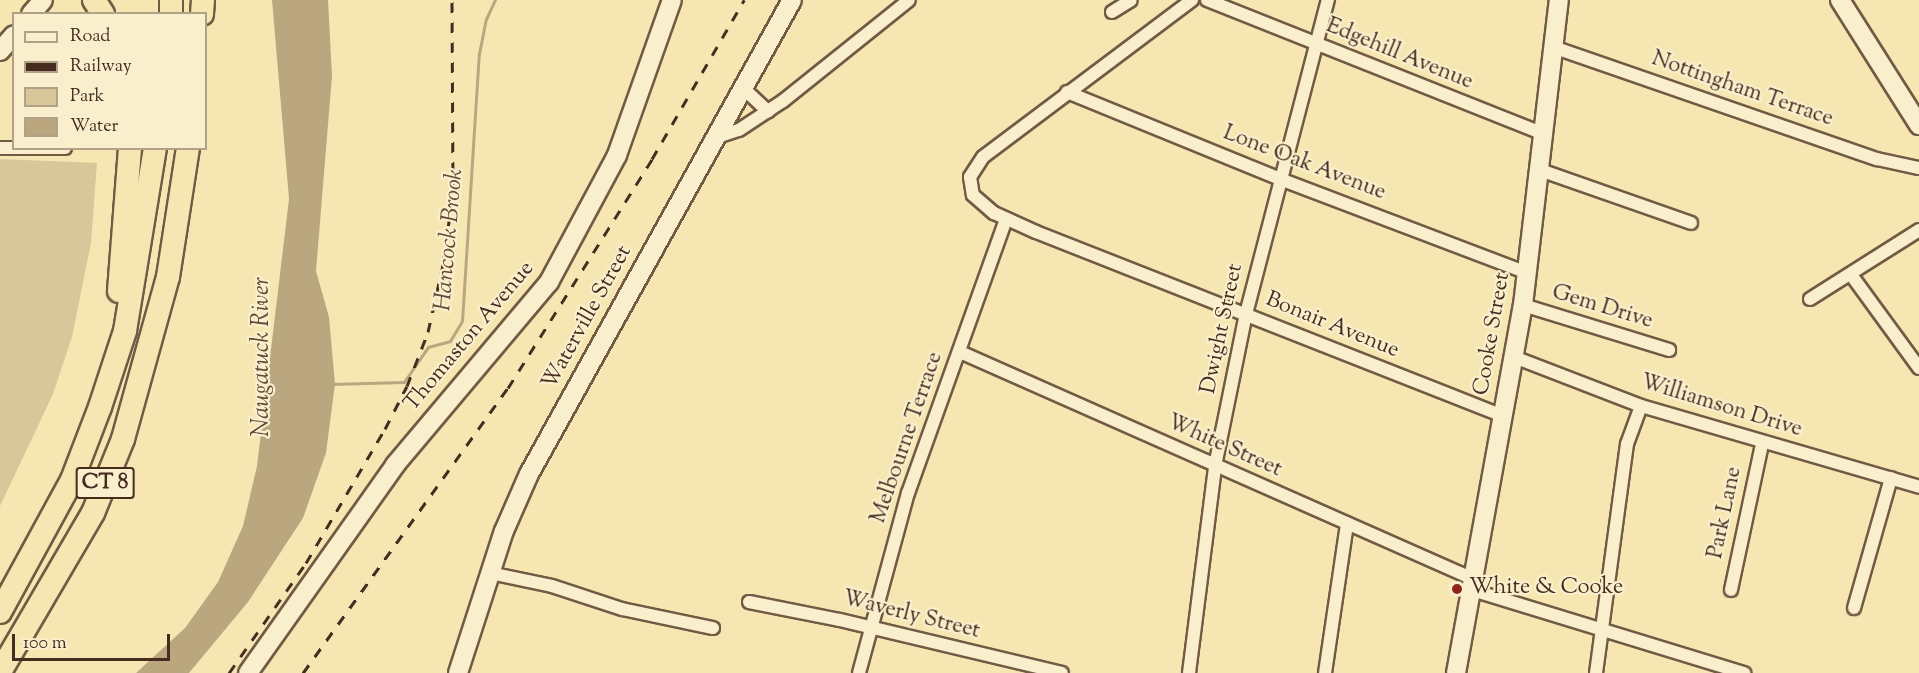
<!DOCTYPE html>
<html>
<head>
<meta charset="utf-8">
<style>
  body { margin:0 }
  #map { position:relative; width:1919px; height:673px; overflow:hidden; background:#f6e7b2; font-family:"Sorts Mill Goudy",serif }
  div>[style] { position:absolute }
  .green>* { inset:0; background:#d8c799 }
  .water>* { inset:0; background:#baa780 }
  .stream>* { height:3px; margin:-1.5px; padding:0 1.5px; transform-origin:1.5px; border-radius:1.5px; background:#baa780 }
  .roads { filter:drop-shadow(2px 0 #725a44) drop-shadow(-2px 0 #725a44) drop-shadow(0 2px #725a44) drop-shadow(0 -2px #725a44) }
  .street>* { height:12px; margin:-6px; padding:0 6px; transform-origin:6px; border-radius:6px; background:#f9efcd }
  .secondary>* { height:18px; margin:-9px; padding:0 9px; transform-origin:9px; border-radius:9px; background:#f9efcd }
  .highway>* { height:22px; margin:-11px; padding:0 11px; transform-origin:11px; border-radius:11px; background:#f6e7b2 }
  .rail>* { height:3px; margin-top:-1.5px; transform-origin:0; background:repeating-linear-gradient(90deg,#462b1f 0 10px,transparent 0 20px) }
  .dots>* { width:16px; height:16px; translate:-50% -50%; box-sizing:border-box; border:3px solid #f9efcd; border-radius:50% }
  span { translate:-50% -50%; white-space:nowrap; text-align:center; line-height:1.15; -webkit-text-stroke:4.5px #f9efcd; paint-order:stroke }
  .shield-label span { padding:2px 4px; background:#f9efcd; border:2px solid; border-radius:4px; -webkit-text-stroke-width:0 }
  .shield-label { font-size:21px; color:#462b1f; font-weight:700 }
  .street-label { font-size:22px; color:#462b1f }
  .poi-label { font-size:22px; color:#462b1f }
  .left { translate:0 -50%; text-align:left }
  .water-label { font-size:24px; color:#634a37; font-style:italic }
  .legend { position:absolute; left:12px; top:12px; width:195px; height:138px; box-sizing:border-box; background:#f9efcd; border:2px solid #b1a187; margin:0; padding:8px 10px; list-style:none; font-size:18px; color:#462b1f }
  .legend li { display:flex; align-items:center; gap:12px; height:30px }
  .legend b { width:30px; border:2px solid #b1a187 }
  .scale { position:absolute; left:12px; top:634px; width:158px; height:27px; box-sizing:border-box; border:3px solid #462b1f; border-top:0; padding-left:8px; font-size:18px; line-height:21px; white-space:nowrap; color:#462b1f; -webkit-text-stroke:4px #f9efcd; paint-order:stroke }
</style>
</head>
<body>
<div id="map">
  <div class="green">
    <div style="clip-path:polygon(0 159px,97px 163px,91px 243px,72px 337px,53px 394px,0 506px)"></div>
  </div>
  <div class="water">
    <div style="clip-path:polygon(272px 0,328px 0,332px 76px,316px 271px,329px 317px,335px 384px,326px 453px,303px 518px,248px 602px,189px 673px,136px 673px,185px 628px,218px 582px,243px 526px,257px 466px,289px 199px)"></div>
  </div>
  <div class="stream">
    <div style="left:331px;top:384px;width:73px;rotate:-1.6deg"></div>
    <div style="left:404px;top:382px;width:42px;rotate:-55.6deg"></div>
    <div style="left:428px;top:347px;width:23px;rotate:-15deg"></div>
    <div style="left:450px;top:341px;width:23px;rotate:-59deg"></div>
    <div style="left:462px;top:321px;width:268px;rotate:-86.4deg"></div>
    <div style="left:479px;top:54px;width:36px;rotate:-79deg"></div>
    <div style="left:486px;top:19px;width:21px;rotate:-65deg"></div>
  </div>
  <div class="roads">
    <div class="street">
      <div style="left:1192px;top:0;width:261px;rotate:143.1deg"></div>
      <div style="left:983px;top:157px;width:24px;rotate:123deg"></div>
      <div style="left:970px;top:177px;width:18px;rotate:81deg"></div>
      <div style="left:973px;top:195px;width:28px;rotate:41deg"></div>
      <div style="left:994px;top:213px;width:46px;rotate:24.3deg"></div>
      <div style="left:1036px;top:232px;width:502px;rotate:21.5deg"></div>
      <div style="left:1207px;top:0;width:363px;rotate:21.7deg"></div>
      <div style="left:1112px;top:12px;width:22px;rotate:-32deg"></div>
      <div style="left:1553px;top:47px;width:343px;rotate:19.1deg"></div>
      <div style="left:1877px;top:159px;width:43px;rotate:12.1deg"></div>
      <div style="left:744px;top:89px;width:33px;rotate:43deg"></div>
      <div style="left:1067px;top:92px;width:230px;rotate:22.2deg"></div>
      <div style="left:1280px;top:179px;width:265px;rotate:20.8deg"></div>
      <div style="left:717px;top:137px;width:23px;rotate:-18deg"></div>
      <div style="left:739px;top:130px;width:53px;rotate:-33.4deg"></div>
      <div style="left:783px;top:101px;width:161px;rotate:-38.7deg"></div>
      <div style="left:0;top:148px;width:65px"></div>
      <div style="left:1540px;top:170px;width:160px;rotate:19.3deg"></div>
      <div style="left:1852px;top:276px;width:114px;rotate:53.9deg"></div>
      <div style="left:1810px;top:299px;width:129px;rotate:-32.3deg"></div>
      <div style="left:1523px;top:305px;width:153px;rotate:17.1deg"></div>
      <div style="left:960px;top:352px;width:559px;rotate:23.86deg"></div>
      <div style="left:1514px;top:357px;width:136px;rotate:21.1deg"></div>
      <div style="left:1641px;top:406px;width:290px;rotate:16.2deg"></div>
      <div style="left:490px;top:573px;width:63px;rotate:11.8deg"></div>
      <div style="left:552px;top:586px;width:74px;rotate:18.2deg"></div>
      <div style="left:622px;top:609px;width:93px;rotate:11.8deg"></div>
      <div style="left:1469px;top:589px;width:288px;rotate:17deg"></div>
      <div style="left:1731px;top:590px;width:149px;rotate:-78deg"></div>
      <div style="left:749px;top:602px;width:93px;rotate:11.2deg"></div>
      <div style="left:840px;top:620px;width:228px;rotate:13.4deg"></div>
      <div style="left:1854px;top:608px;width:135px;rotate:-74.1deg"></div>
      <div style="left:859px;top:673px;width:187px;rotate:-74.8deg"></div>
      <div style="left:908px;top:493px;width:291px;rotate:-70.3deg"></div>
      <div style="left:1189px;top:673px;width:209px;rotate:-82.8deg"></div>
      <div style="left:1215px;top:466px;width:155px;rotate:-78.5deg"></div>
      <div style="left:1246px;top:314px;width:325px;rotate:-75.4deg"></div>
      <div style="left:1325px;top:673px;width:151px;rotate:-81.6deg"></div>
      <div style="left:1596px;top:673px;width:231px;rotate:-82.3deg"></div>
      <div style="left:1627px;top:444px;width:40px;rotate:-69.8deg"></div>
    </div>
    <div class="secondary">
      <div style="left:1840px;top:0;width:148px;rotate:57.7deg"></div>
      <div style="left:31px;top:14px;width:18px;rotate:-49deg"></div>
      <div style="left:0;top:51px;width:21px;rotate:-49deg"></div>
      <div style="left:248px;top:673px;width:255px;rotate:-54.7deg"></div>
      <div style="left:395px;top:465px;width:239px;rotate:-49.9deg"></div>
      <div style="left:549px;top:282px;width:144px;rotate:-61.8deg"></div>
      <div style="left:617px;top:155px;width:164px;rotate:-70.5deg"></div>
      <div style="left:458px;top:673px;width:149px;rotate:-72.1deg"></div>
      <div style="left:504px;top:531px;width:62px;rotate:-66.3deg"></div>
      <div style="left:529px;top:474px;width:542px;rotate:-60.98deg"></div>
      <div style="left:1456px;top:673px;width:374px;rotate:-79.7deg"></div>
      <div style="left:1523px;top:305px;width:307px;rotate:-83.3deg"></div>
    </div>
    <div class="highway">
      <div style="left:94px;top:0;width:17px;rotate:57deg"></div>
      <div style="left:171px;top:14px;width:14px;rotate:-90deg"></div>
      <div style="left:202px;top:14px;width:14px;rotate:-86deg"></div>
      <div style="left:119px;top:291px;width:143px;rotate:-85.6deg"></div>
      <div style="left:0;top:612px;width:150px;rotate:-61.4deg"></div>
      <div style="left:72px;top:480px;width:78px;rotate:-69deg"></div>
      <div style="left:100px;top:407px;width:80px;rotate:-71.8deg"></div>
      <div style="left:125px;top:331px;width:185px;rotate:-80.7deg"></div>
      <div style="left:0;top:672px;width:184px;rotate:-59.7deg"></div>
      <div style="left:93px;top:513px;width:80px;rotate:-67.9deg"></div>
      <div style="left:123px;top:439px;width:168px;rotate:-74.5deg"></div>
      <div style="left:168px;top:277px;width:131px;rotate:-81.2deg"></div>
    </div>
  </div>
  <div class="rail">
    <div style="left:229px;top:673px;width:134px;rotate:-55deg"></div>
    <div style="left:306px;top:563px;width:156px;rotate:-59.5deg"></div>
    <div style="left:385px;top:429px;width:48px;rotate:-62.9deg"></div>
    <div style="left:407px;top:386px;width:58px;rotate:-68.7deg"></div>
    <div style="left:428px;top:332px;width:69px;rotate:-77.4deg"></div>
    <div style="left:443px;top:265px;width:74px;rotate:-82.2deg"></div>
    <div style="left:453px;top:192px;width:192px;rotate:-90.3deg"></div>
    <div style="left:303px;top:673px;width:351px;rotate:-54.3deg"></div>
    <div style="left:508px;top:388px;width:271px;rotate:-57.8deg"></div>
    <div style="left:652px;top:159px;width:184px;rotate:-59.9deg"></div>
  </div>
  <div class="dots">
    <div style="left:1457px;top:589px;background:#8f2418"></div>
  </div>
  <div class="shield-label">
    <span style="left:105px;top:483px">CT 8</span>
  </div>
  <div class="street-label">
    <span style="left:1399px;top:55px;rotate:22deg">Edgehill Avenue</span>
    <span style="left:1742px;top:90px;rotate:19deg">Nottingham Terrace</span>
    <span style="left:1304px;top:164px;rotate:21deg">Lone Oak Avenue</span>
    <span style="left:1602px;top:308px;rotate:17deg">Gem Drive</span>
    <span style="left:588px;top:318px;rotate:-61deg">Waterville Street</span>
    <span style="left:1332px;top:326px;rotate:22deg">Bonair Avenue</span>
    <span style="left:1223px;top:329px;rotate:-78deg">Dwight Street</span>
    <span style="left:1493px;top:334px;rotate:-80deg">Cooke Street</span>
    <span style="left:470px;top:337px;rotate:-50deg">Thomaston Avenue</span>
    <span style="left:1721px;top:407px;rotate:17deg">Williamson Drive</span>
    <span style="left:908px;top:438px;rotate:-71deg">Melbourne Terrace</span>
    <span style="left:1224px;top:447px;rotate:24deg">White Street</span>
    <span style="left:1726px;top:513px;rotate:-78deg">Park Lane</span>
    <span style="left:911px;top:616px;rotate:14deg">Waverly Street</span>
  </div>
  <div class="poi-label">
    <span class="left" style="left:1469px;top:589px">White &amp; Cooke</span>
  </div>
  <div class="water-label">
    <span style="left:450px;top:240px;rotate:-85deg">Hancock Brook</span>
    <span style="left:263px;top:357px;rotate:-90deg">Naugatuck River</span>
  </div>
  <ul class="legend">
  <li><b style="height:8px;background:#f9efcd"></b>Road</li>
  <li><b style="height:8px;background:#462b1f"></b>Railway</li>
  <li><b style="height:16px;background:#d8c799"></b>Park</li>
  <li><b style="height:16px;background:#baa780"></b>Water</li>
  </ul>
  <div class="scale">100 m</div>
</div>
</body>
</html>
